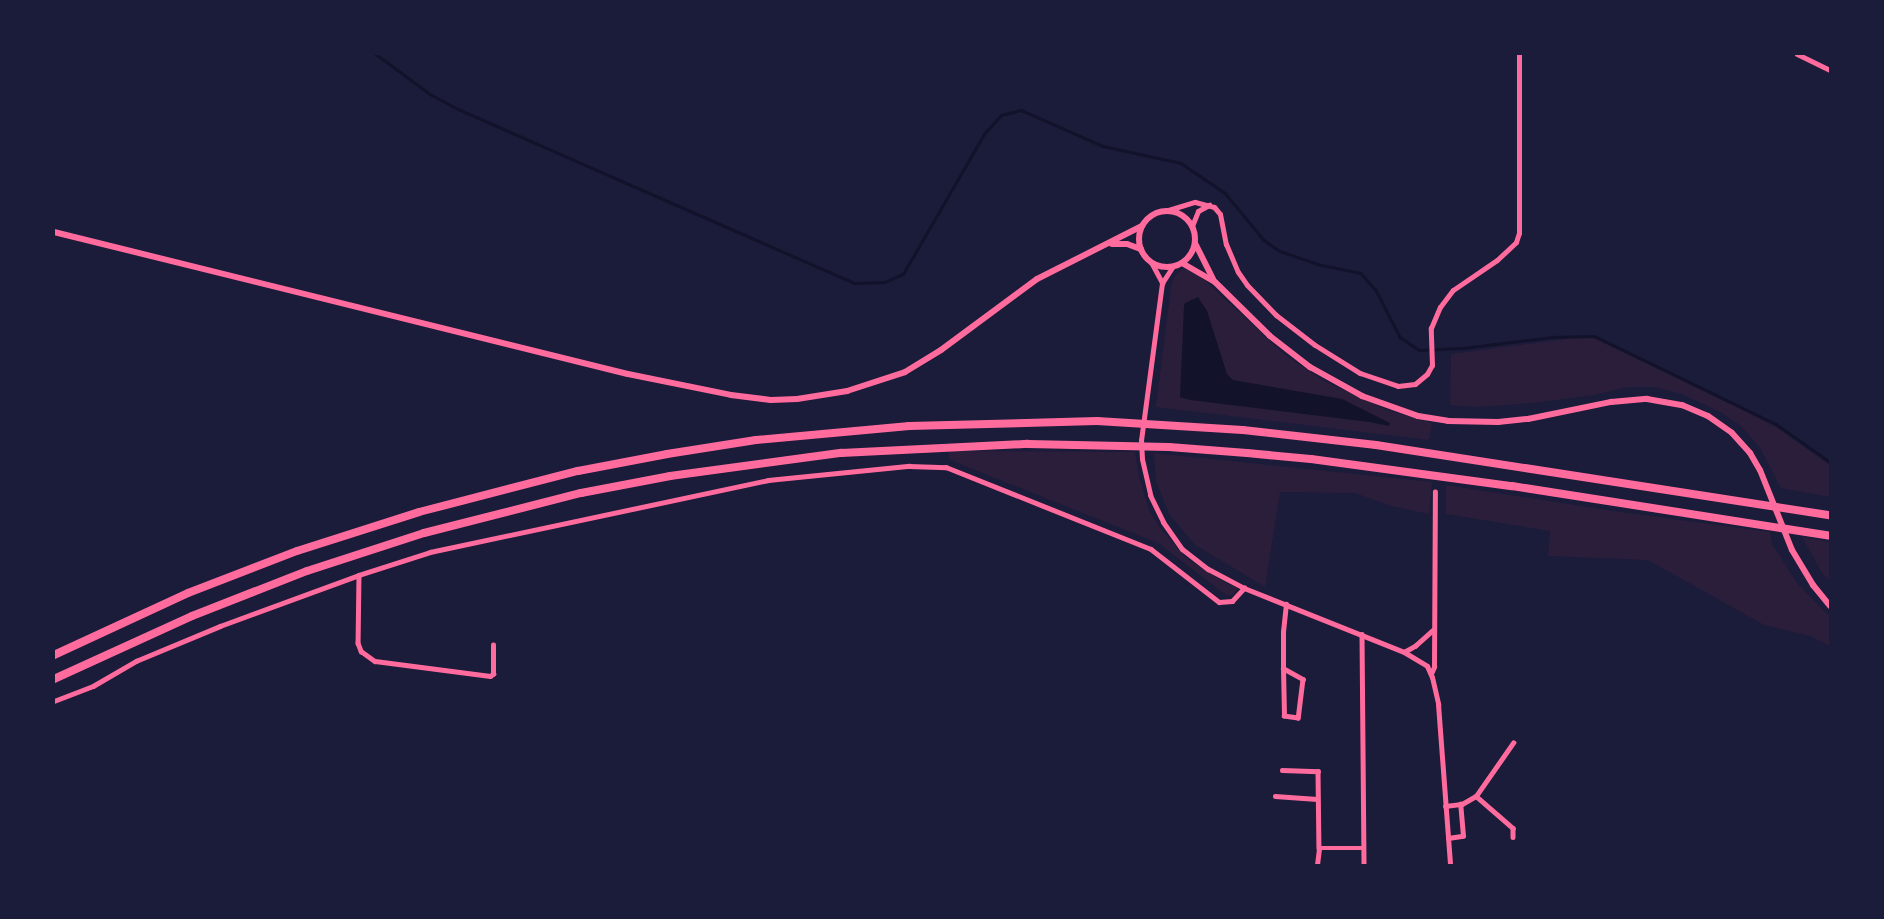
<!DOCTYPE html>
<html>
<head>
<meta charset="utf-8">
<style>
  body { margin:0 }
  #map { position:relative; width:1884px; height:919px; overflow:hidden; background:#1b1b3a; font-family:Overpass,sans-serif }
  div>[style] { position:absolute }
  .green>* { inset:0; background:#2a1e3b }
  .water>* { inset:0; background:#12122b }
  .stream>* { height:2.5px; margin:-1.25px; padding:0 1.25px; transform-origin:1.25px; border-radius:1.25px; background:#12122b }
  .minor>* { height:4.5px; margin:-2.25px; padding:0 2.25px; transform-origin:2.25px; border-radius:2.25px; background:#ff6b9d }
  .tertiary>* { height:5px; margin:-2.5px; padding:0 2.5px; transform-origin:2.5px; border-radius:2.5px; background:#ff6b9d }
  .secondary>* { height:6px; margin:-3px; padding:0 3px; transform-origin:3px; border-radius:3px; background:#ff6b9d }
  .secondary>.ring { margin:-3px; padding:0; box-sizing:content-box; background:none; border:6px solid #ff6b9d; border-radius:50% }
  .motorway>* { height:8px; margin:-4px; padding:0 4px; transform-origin:4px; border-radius:4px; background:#ff6b9d }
  span { translate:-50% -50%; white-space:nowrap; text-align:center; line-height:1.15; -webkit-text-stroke:5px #1b1b3a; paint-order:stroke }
  .frame { position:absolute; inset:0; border:55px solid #1b1b3a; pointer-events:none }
</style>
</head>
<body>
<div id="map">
  <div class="green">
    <div style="clip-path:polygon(1183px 269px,1195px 271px,1285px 355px,1324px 381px,1387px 410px,1432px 423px,1429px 440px,1156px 407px,1171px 286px,1176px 274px)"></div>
    <div style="clip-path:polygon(1588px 336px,1613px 344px,1776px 427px,1830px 465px,1830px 497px,1781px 488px,1760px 448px,1741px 426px,1722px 413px,1682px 394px,1655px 387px,1627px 387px,1594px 395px,1532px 403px,1476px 407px,1450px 405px,1451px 354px)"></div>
    <div style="clip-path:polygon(949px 451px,1135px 452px,1139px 477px,1150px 512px,1160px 528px,1187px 559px,1228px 584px,1238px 588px,1233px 595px,1226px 595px,1158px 543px,955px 462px,949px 459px)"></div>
    <div style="clip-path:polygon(1154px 453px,1432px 482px,1429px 514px,1391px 506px,1355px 493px,1280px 492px,1265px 587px,1195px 545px,1169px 514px,1156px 481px)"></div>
    <div style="clip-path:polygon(1446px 485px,1620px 512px,1770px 532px,1772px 544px,1797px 583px,1830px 617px,1830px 646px,1810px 636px,1764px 625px,1648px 560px,1548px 556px,1550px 531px,1446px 514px)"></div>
    <div style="clip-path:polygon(1802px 537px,1830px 542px,1830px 581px,1822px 573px)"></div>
  </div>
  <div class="water">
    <div style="clip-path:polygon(1198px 297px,1207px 311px,1227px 374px,1233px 380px,1342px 399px,1390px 423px,1389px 426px,1369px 422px,1190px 400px,1180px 397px,1184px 306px,1185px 303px)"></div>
  </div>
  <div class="stream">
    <div style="left:376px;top:54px;width:67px;rotate:36.5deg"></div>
    <div style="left:430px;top:94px;width:32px;rotate:28deg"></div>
    <div style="left:458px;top:109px;width:433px;rotate:23.7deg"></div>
    <div style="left:854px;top:283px;width:31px;rotate:-2deg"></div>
    <div style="left:885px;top:282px;width:20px;rotate:-24deg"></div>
    <div style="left:903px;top:274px;width:162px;rotate:-59.9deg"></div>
    <div style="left:984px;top:134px;width:25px;rotate:-48deg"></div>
    <div style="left:1001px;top:115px;width:21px;rotate:-14deg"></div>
    <div style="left:1021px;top:110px;width:90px;rotate:23.7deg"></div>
    <div style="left:1103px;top:146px;width:80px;rotate:12.3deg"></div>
    <div style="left:1181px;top:163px;width:53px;rotate:34.3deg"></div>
    <div style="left:1225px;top:193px;width:61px;rotate:50.3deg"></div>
    <div style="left:1264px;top:240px;width:19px;rotate:35deg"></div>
    <div style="left:1280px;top:251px;width:39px;rotate:19deg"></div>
    <div style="left:1317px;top:264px;width:45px;rotate:11.6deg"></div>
    <div style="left:1361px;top:273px;width:23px;rotate:49deg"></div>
    <div style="left:1376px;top:290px;width:53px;rotate:62.9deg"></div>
    <div style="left:1400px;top:337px;width:23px;rotate:34deg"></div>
    <div style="left:1419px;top:350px;width:44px;rotate:-2.6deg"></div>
    <div style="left:1463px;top:348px;width:90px;rotate:-7deg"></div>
    <div style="left:1552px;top:337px;width:42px;rotate:-1.4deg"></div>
    <div style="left:1594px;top:336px;width:202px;rotate:25.8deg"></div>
    <div style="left:1776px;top:424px;width:66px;rotate:35.1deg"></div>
  </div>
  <div class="minor">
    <div style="left:359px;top:575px;width:68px;rotate:90.8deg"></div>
    <div style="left:358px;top:643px;width:9px;rotate:69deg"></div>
    <div style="left:361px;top:651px;width:17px;rotate:36deg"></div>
    <div style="left:375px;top:661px;width:116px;rotate:7.4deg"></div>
    <div style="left:490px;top:676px;width:4px;rotate:-34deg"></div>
    <div style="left:493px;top:674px;width:29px;rotate:-90deg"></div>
    <div style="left:1362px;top:634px;width:231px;rotate:89.5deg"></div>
    <div style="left:1404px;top:652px;width:13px;rotate:-29deg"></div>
    <div style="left:1415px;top:646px;width:24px;rotate:-42deg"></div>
    <div style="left:1283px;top:668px;width:23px;rotate:29deg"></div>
    <div style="left:1303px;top:679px;width:39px;rotate:97deg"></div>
    <div style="left:1298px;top:718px;width:14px;rotate:-172deg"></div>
    <div style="left:1284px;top:716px;width:48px;rotate:-91.2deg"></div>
    <div style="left:1283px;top:668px;width:36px;rotate:-90deg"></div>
    <div style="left:1283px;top:632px;width:28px;rotate:-84deg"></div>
    <div style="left:1431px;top:674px;width:8px;rotate:-67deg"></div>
    <div style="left:1434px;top:667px;width:175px;rotate:-89.7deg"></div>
    <div style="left:54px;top:701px;width:42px;rotate:-21deg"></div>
    <div style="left:93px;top:686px;width:50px;rotate:-30.2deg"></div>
    <div style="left:136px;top:661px;width:91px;rotate:-22.6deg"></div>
    <div style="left:220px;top:626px;width:148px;rotate:-20.1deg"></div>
    <div style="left:359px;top:575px;width:75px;rotate:-17.9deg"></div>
    <div style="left:430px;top:552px;width:346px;rotate:-12deg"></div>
    <div style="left:768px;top:480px;width:142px;rotate:-5.7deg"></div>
    <div style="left:909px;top:466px;width:37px;rotate:2deg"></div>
    <div style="left:946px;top:467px;width:221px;rotate:21.8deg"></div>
    <div style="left:1151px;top:549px;width:86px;rotate:37.9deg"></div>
    <div style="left:1219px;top:602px;width:13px;rotate:-4deg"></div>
    <div style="left:1232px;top:601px;width:18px;rotate:-47deg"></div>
    <div style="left:1282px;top:770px;width:36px;rotate:2deg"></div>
    <div style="left:1318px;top:771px;width:77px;rotate:89.3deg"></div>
    <div style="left:1319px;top:848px;width:45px"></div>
    <div style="left:1275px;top:796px;width:42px;rotate:4.1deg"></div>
    <div style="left:1476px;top:796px;width:49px;rotate:40.9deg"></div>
    <div style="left:1513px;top:828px;width:9px;rotate:90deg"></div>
    <div style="left:1445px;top:806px;width:17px;rotate:-7deg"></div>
    <div style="left:1462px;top:804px;width:16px;rotate:-30deg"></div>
    <div style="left:1476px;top:796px;width:65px;rotate:-55.1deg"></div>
    <div style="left:1448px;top:838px;width:15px;rotate:-8deg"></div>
    <div style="left:1463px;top:836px;width:32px;rotate:-95deg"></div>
    <div style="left:1317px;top:865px;width:17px;rotate:-83deg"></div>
  </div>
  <div class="tertiary">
    <div style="left:1797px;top:54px;width:37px;rotate:26deg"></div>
    <div style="left:1165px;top:211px;width:31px;rotate:-17deg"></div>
    <div style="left:1195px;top:202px;width:20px;rotate:15deg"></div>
    <div style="left:1214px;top:207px;width:9px;rotate:49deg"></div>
    <div style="left:1220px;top:214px;width:31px;rotate:79deg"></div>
    <div style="left:1226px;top:244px;width:30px;rotate:67deg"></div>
    <div style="left:1238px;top:272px;width:16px;rotate:55deg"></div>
    <div style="left:1247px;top:285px;width:42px;rotate:46deg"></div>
    <div style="left:1276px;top:315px;width:49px;rotate:37.6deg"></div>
    <div style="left:1315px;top:345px;width:53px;rotate:31.9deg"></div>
    <div style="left:1360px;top:373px;width:40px;rotate:18.9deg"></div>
    <div style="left:1398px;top:386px;width:17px;rotate:-7deg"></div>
    <div style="left:1415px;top:384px;width:16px;rotate:-40deg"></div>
    <div style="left:1427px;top:374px;width:10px;rotate:-61deg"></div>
    <div style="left:1432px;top:365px;width:37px;rotate:-92deg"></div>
    <div style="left:1431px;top:328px;width:23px;rotate:-67deg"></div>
    <div style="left:1440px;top:307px;width:21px;rotate:-53deg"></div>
    <div style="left:1453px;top:290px;width:53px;rotate:-34.3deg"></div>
    <div style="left:1497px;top:260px;width:26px;rotate:-43deg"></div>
    <div style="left:1516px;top:242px;width:9px;rotate:-72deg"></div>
    <div style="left:1519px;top:233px;width:179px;rotate:-90deg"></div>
    <div style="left:1192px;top:226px;width:16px;rotate:-68deg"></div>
    <div style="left:1198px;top:211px;width:13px;rotate:-29deg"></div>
    <div style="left:1151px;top:262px;width:24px;rotate:62deg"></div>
    <div style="left:1173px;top:266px;width:20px;rotate:123deg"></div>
    <div style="left:1162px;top:283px;width:158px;rotate:97.6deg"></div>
    <div style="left:1141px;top:440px;width:19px;rotate:87deg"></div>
    <div style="left:1142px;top:459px;width:37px;rotate:77deg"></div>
    <div style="left:1150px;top:495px;width:30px;rotate:64deg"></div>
    <div style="left:1163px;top:522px;width:33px;rotate:55deg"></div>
    <div style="left:1182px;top:549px;width:33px;rotate:38deg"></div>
    <div style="left:1208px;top:569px;width:41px;rotate:27.8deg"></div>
    <div style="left:1244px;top:588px;width:172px;rotate:21.8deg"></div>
    <div style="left:1404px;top:652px;width:27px;rotate:31deg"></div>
    <div style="left:1427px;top:666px;width:12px;rotate:66deg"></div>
    <div style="left:1432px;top:677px;width:28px;rotate:77deg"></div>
    <div style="left:1438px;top:704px;width:161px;rotate:85.7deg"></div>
  </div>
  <div class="secondary">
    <div class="ring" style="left:1139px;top:211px;width:50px;height:50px"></div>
    <div style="left:54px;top:232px;width:591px;rotate:13.9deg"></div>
    <div style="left:628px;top:374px;width:105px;rotate:11.5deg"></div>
    <div style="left:731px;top:395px;width:40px;rotate:7.1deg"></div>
    <div style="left:771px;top:400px;width:26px;rotate:-2deg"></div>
    <div style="left:797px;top:399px;width:51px;rotate:-9.1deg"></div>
    <div style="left:847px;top:391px;width:61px;rotate:-18.1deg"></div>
    <div style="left:905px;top:372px;width:42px;rotate:-31.4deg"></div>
    <div style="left:941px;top:350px;width:119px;rotate:-36.5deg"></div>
    <div style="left:1037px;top:279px;width:118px;rotate:-26.8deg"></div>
    <div style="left:1195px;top:243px;width:40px;rotate:63.4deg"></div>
    <div style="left:1112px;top:244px;width:15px"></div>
    <div style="left:1127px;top:244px;width:15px;rotate:20deg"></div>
    <div style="left:1182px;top:263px;width:38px;rotate:30deg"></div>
    <div style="left:1215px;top:282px;width:77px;rotate:44.5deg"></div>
    <div style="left:1270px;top:336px;width:51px;rotate:37.8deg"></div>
    <div style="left:1310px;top:367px;width:60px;rotate:29.1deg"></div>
    <div style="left:1362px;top:396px;width:59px;rotate:19.7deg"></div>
    <div style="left:1418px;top:416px;width:30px;rotate:9deg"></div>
    <div style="left:1448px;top:421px;width:50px;rotate:1.1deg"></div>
    <div style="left:1498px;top:422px;width:30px;rotate:-6deg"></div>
    <div style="left:1528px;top:419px;width:85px;rotate:-11.6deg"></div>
    <div style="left:1611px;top:402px;width:36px;rotate:-5deg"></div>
    <div style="left:1647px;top:399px;width:36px;rotate:10deg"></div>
    <div style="left:1682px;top:405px;width:28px;rotate:23deg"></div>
    <div style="left:1708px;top:416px;width:29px;rotate:35deg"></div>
    <div style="left:1732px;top:433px;width:27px;rotate:48deg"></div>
    <div style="left:1750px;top:453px;width:20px;rotate:60deg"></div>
    <div style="left:1760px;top:470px;width:86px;rotate:68.2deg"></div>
    <div style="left:1792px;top:550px;width:41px;rotate:59deg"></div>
    <div style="left:1813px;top:585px;width:27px;rotate:51deg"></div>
  </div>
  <div class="motorway">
    <div style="left:54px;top:655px;width:148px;rotate:-24.8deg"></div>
    <div style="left:188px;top:593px;width:117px;rotate:-21.1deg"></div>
    <div style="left:297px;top:551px;width:128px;rotate:-17.7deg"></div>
    <div style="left:419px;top:512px;width:164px;rotate:-14.5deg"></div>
    <div style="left:578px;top:471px;width:91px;rotate:-10.8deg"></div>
    <div style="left:667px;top:454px;width:90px;rotate:-8.9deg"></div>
    <div style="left:756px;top:440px;width:154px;rotate:-5.2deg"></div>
    <div style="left:909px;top:426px;width:188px;rotate:-1.5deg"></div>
    <div style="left:1097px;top:421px;width:146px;rotate:3.5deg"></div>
    <div style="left:1243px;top:430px;width:134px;rotate:6.4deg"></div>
    <div style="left:1376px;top:445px;width:459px;rotate:8.8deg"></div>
    <div style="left:54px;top:679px;width:152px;rotate:-24.5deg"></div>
    <div style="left:192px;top:616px;width:123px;rotate:-21.4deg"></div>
    <div style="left:307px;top:571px;width:123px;rotate:-18deg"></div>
    <div style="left:424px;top:533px;width:162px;rotate:-14.3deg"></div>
    <div style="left:581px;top:493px;width:91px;rotate:-10.8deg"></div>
    <div style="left:670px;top:476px;width:173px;rotate:-7.7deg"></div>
    <div style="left:841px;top:453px;width:187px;rotate:-2.8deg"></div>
    <div style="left:1028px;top:444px;width:141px;rotate:1.2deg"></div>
    <div style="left:1169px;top:447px;width:78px;rotate:4.4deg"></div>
    <div style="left:1247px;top:453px;width:64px;rotate:5.4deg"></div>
    <div style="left:1311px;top:459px;width:203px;rotate:7.7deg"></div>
    <div style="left:1512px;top:486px;width:322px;rotate:8.9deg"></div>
  </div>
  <div class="frame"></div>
</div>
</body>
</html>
